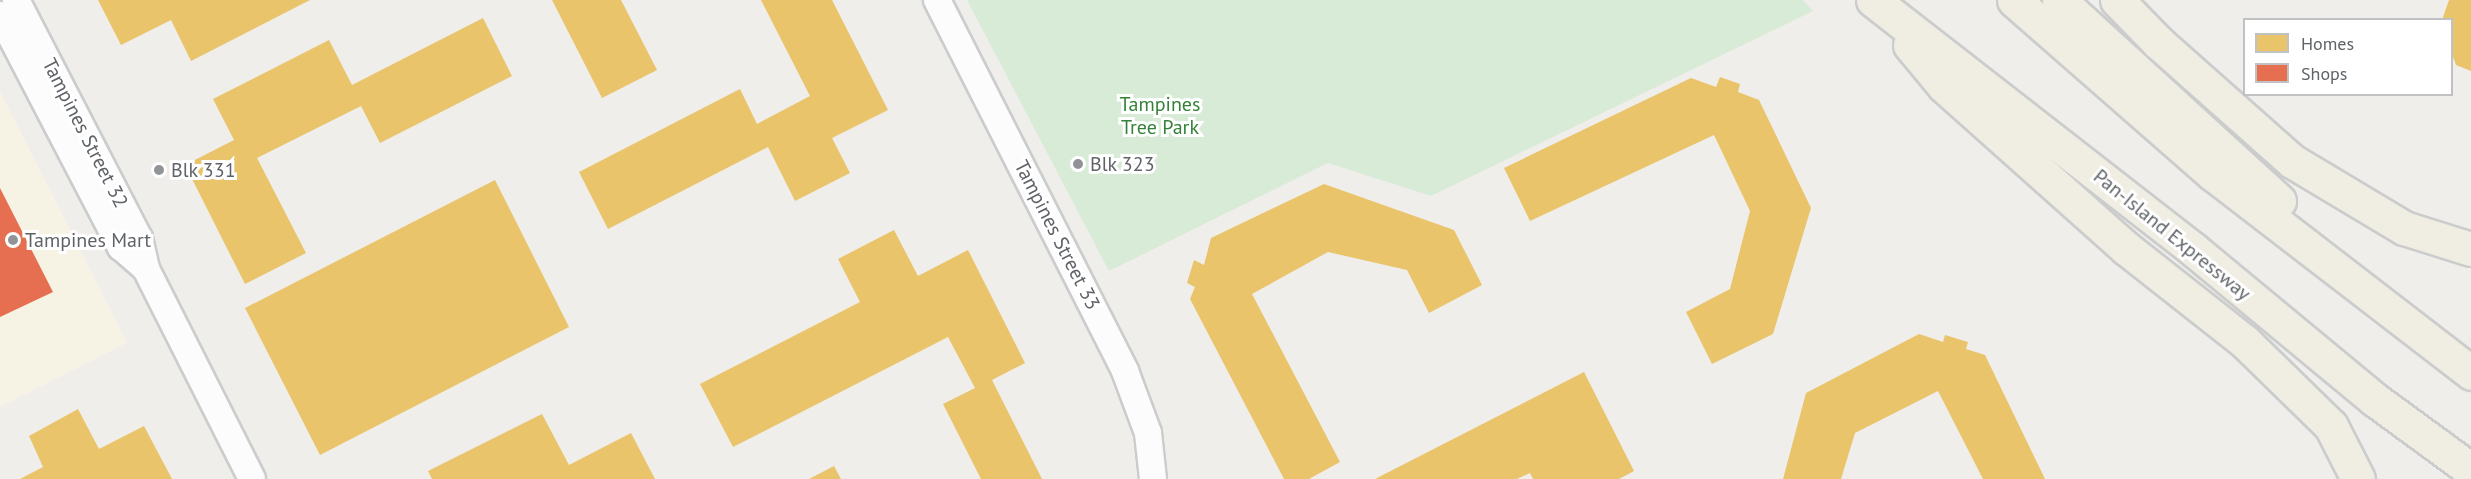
<!DOCTYPE html>
<html>
<head>
<meta charset="utf-8">
<style>
  body { margin:0 }
  #map { position:relative; width:2471px; height:479px; overflow:hidden; background:#efeeea; font-family:"PT Sans",sans-serif }
  div>[style] { position:absolute }
  .commercial>* { inset:0; background:#f7f3e4 }
  .green>* { inset:0; background:#d8ebd6 }
  .homes>* { inset:0; background:#e9c46a }
  .shops>* { inset:0; background:#e76f51 }
  .roads { filter:drop-shadow(2px 0 #cbcccc) drop-shadow(-2px 0 #cbcccc) drop-shadow(0 2px #cbcccc) drop-shadow(0 -2px #cbcccc) }
  .street>* { height:26px; margin:-13px; padding:0 13px; transform-origin:13px; border-radius:13px; background:#fdfcfc }
  .highway>* { height:33px; margin:-16.5px; padding:0 16.5px; transform-origin:16.5px; border-radius:16.5px; background:#f0ede3 }
  .dots>* { width:16px; height:16px; translate:-50% -50%; box-sizing:border-box; border:3px solid #fff; border-radius:50% }
  span { translate:-50% -50%; white-space:nowrap; text-align:center; line-height:1.15; -webkit-text-stroke:6px #fff; paint-order:stroke }
  .park-label { font-size:20px; color:#348238 }
  .street-label { font-size:20px; color:#5f6368 }
  .poi-label { font-size:20px; color:#5f6368 }
  .left { translate:0 -50%; text-align:left }
  .legend { position:absolute; left:2243px; top:18px; width:210px; height:78px; box-sizing:border-box; background:#fff; border:2px solid #bfc1c3; margin:0; padding:8px 10px; list-style:none; font-size:18px; color:#5f6368 }
  .legend li { display:flex; align-items:center; gap:12px; height:30px }
  .legend b { width:30px; border:2px solid #bfc1c3 }
</style>
</head>
<body>
<div id="map">
  <div class="commercial">
    <div style="clip-path:polygon(0 91px,127px 343px,0 407px)"></div>
  </div>
  <div class="green">
    <div style="clip-path:polygon(967px 0,1803px 0,1813px 11px,1431px 196px,1328px 163px,1109px 271px)"></div>
  </div>
  <div class="homes">
    <div style="clip-path:polygon(98px 0,310px 0,191px 61px,171px 20px,121px 45px)"></div>
    <div style="clip-path:polygon(552px 0,621px 0,657px 70px,602px 98px)"></div>
    <div style="clip-path:polygon(761px 0,832px 0,888px 110px,832px 138px,850px 173px,795px 201px,768px 147px,608px 229px,579px 172px,740px 89px,757px 124px,810px 96px)"></div>
    <div style="clip-path:polygon(2449px 0,2471px 0,2471px 71px,2456px 65px,2452px 54px,2452px 20px,2442px 20px)"></div>
    <div style="clip-path:polygon(483px 18px,512px 76px,380px 143px,361px 106px,257px 158px,306px 253px,245px 284px,185px 165px,234px 140px,213px 99px,329px 40px,352px 85px)"></div>
    <div style="clip-path:polygon(1720px 77px,1740px 84px,1738px 92px,1759px 100px,1811px 208px,1773px 334px,1712px 364px,1686px 312px,1730px 289px,1750px 211px,1714px 135px,1530px 221px,1504px 168px,1691px 78px,1716px 87px)"></div>
    <div style="clip-path:polygon(495px 180px,569px 327px,320px 455px,245px 308px)"></div>
    <div style="clip-path:polygon(1324px 184px,1454px 230px,1482px 285px,1429px 313px,1407px 270px,1328px 252px,1252px 294px,1340px 462px,1309px 479px,1284px 479px,1190px 299px,1195px 287px,1187px 283px,1194px 260px,1204px 265px,1211px 238px)"></div>
    <div style="clip-path:polygon(894px 230px,918px 276px,968px 250px,1025px 363px,992px 380px,1042px 479px,981px 479px,943px 404px,975px 388px,948px 337px,733px 447px,700px 384px,860px 302px,838px 259px)"></div>
    <div style="clip-path:polygon(1919px 334px,1943px 342px,1945px 335px,1968px 342px,1966px 349px,1985px 355px,2045px 479px,1983px 479px,1938px 391px,1855px 433px,1841px 479px,1783px 479px,1806px 393px)"></div>
    <div style="clip-path:polygon(1584px 372px,1634px 471px,1619px 479px,1533px 479px,1530px 473px,1517px 479px,1375px 479px)"></div>
    <div style="clip-path:polygon(78px 409px,99px 449px,144px 426px,172px 479px,20px 479px,43px 467px,29px 436px)"></div>
    <div style="clip-path:polygon(542px 414px,569px 465px,631px 433px,655px 479px,432px 479px,428px 471px)"></div>
    <div style="clip-path:polygon(834px 466px,841px 479px,809px 479px)"></div>
  </div>
  <div class="shops">
    <div style="clip-path:polygon(0 188px,53px 292px,0 317px)"></div>
  </div>
  <div class="roads">
    <div class="street">
      <div style="left:16px;top:0;width:268px;rotate:62.7deg"></div>
      <div style="left:139px;top:238px;width:32px;rotate:77deg"></div>
      <div style="left:146px;top:269px;width:235px;rotate:63.2deg"></div>
      <div style="left:937px;top:0;width:416px;rotate:63.1deg"></div>
      <div style="left:1125px;top:371px;width:66px;rotate:69.6deg"></div>
      <div style="left:1148px;top:433px;width:46px;rotate:83.8deg"></div>
      <div style="left:0;top:15px;width:262px;rotate:62.5deg"></div>
      <div style="left:121px;top:247px;width:33px;rotate:41deg"></div>
    </div>
    <div class="highway">
      <div style="left:1873px;top:0;width:407px;rotate:37.9deg"></div>
      <div style="left:2194px;top:250px;width:234px;rotate:39.6deg"></div>
      <div style="left:2374px;top:399px;width:120px;rotate:36.2deg"></div>
      <div style="left:2014px;top:0;width:264px;rotate:41.2deg"></div>
      <div style="left:2213px;top:174px;width:326px;rotate:37.6deg"></div>
      <div style="left:2059px;top:0;width:298px;rotate:42.4deg"></div>
      <div style="left:2117px;top:0;width:60px;rotate:45.7deg"></div>
      <div style="left:2159px;top:43px;width:178px;rotate:41.6deg"></div>
      <div style="left:2292px;top:161px;width:131px;rotate:30.9deg"></div>
      <div style="left:2404px;top:228px;width:70px;rotate:17.4deg"></div>
      <div style="left:1910px;top:45px;width:53px;rotate:50.3deg"></div>
      <div style="left:1944px;top:86px;width:245px;rotate:41.7deg"></div>
      <div style="left:2127px;top:249px;width:149px;rotate:38.2deg"></div>
      <div style="left:2244px;top:341px;width:122px;rotate:44.3deg"></div>
      <div style="left:2331px;top:426px;width:59px;rotate:63deg"></div>
    </div>
  </div>
  <div class="dots">
    <div style="left:1078px;top:164px;background:#919496"></div>
    <div style="left:159px;top:170px;background:#919496"></div>
    <div style="left:13px;top:240px;background:#919496"></div>
  </div>
  <div class="park-label">
    <span style="left:1160px;top:116px">Tampines<br>Tree Park</span>
  </div>
  <div class="street-label">
    <span style="left:85px;top:133px;rotate:63deg">Tampines Street 32</span>
    <span style="left:1057px;top:235px;rotate:63deg">Tampines Street 33</span>
    <span style="left:2172px;top:235px;rotate:39deg">Pan-Island Expressway</span>
  </div>
  <div class="poi-label">
    <span class="left" style="left:1090px;top:164px">Blk 323</span>
    <span class="left" style="left:171px;top:170px">Blk 331</span>
    <span class="left" style="left:25px;top:240px">Tampines Mart</span>
  </div>
  <ul class="legend">
  <li><b style="height:16px;background:#e9c46a"></b>Homes</li>
  <li><b style="height:16px;background:#e76f51"></b>Shops</li>
  </ul>
</div>
</body>
</html>
